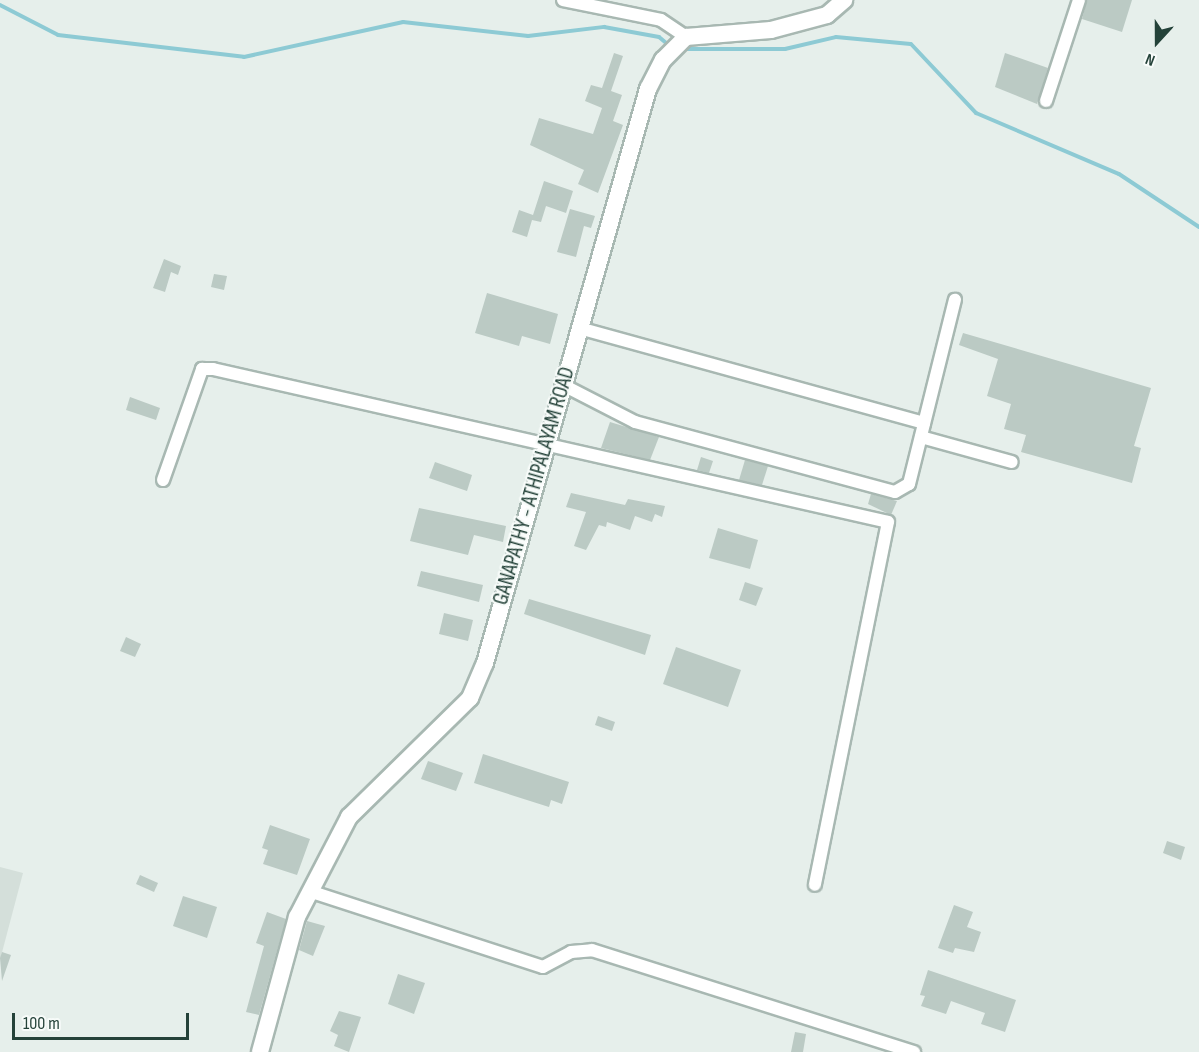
<!DOCTYPE html>
<html>
<head>
<meta charset="utf-8">
<style>
  body { margin:0 }
  #map { position:relative; width:1199px; height:1052px; overflow:hidden; background:#e6efeb; font-family:"Sofia Sans Condensed",sans-serif }
  div>[style] { position:absolute }
  .built>* { inset:0; background:#d4dfda }
  .stream>* { height:4px; margin:-2px; padding:0 2px; transform-origin:2px; border-radius:2px; background:#8dcad4 }
  .building>* { inset:0; background:#bbcac4 }
  .roads { filter:drop-shadow(2px 0 #a8b8b2) drop-shadow(-2px 0 #a8b8b2) drop-shadow(0 2px #a8b8b2) drop-shadow(0 -2px #a8b8b2) }
  .minor>* { height:12px; margin:-6px; padding:0 6px; transform-origin:6px; border-radius:6px; background:#fff }
  .secondary>* { height:16px; margin:-8px; padding:0 8px; transform-origin:8px; border-radius:8px; background:#fff }
  span { translate:-50% -50%; white-space:nowrap; text-align:center; line-height:1.15; -webkit-text-stroke:4.5px #f7fbf9; paint-order:stroke }
  .street-label { font-size:22px; color:#244239 }
  .north { position:absolute; left:1127px; top:12px; width:60px; height:60px; -webkit-text-stroke:4px #f7fbf9; paint-order:stroke; rotate:201deg; font-size:16px; font-weight:700; line-height:24px; text-align:center; color:#244239 }
  .north::after { content:''; display:block; margin:auto; width:21px; height:27px; background:#244239; clip-path:polygon(50% 0,100% 100%,50% 72%,0 100%) }
  .scale { position:absolute; left:12px; top:1013px; width:177px; height:27px; box-sizing:border-box; border:3px solid #244239; border-top:0; padding-left:8px; font-size:18px; line-height:21px; white-space:nowrap; color:#244239; -webkit-text-stroke:4px #f7fbf9; paint-order:stroke }
</style>
</head>
<body>
<div id="map">
  <div class="built">
    <div style="clip-path:polygon(0 867px,23px 873px,0 960px)"></div>
  </div>
  <div class="stream">
    <div style="left:0;top:5px;width:65px;rotate:27.3deg"></div>
    <div style="left:58px;top:35px;width:187px;rotate:6.7deg"></div>
    <div style="left:244px;top:57px;width:163px;rotate:-12.4deg"></div>
    <div style="left:403px;top:22px;width:126px;rotate:6.4deg"></div>
    <div style="left:528px;top:36px;width:77px;rotate:-6.8deg"></div>
    <div style="left:604px;top:27px;width:56px;rotate:10.3deg"></div>
    <div style="left:659px;top:37px;width:16px;rotate:40deg"></div>
    <div style="left:681px;top:49px;width:104px"></div>
    <div style="left:785px;top:49px;width:52px;rotate:-13.2deg"></div>
    <div style="left:836px;top:37px;width:75px;rotate:5.3deg"></div>
    <div style="left:911px;top:44px;width:95px;rotate:46.7deg"></div>
    <div style="left:976px;top:113px;width:155px;rotate:23.1deg"></div>
    <div style="left:1119px;top:174px;width:96px;rotate:33.5deg"></div>
  </div>
  <div class="building">
    <div style="clip-path:polygon(1087px 0,1132px 0,1122px 32px,1082px 19px)"></div>
    <div style="clip-path:polygon(614px 53px,623px 56px,611px 91px,622px 95px,613px 121px,623px 125px,598px 193px,578px 184px,584px 170px,530px 145px,539px 118px,593px 134px,602px 108px,585px 101px,591px 85px,602px 88px)"></div>
    <div style="clip-path:polygon(1005px 53px,1048px 68px,1037px 104px,995px 87px)"></div>
    <div style="clip-path:polygon(544px 181px,573px 191px,566px 213px,546px 206px,541px 222px,532px 220px,527px 237px,512px 232px,519px 210px,533px 215px)"></div>
    <div style="clip-path:polygon(570px 209px,595px 216px,591px 228px,584px 226px,576px 257px,557px 252px)"></div>
    <div style="clip-path:polygon(164px 259px,181px 266px,178px 275px,171px 272px,165px 292px,153px 288px)"></div>
    <div style="clip-path:polygon(214px 274px,227px 276px,224px 290px,211px 287px)"></div>
    <div style="clip-path:polygon(487px 293px,558px 314px,550px 344px,522px 336px,519px 346px,475px 333px)"></div>
    <div style="clip-path:polygon(963px 333px,1151px 388px,1134px 446px,1141px 448px,1132px 483px,1021px 452px,1026px 435px,1004px 429px,1011px 404px,987px 396px,998px 359px,959px 345px)"></div>
    <div style="clip-path:polygon(130px 397px,160px 408px,156px 420px,126px 410px)"></div>
    <div style="clip-path:polygon(610px 422px,659px 437px,650px 460px,601px 448px)"></div>
    <div style="clip-path:polygon(701px 457px,713px 461px,709px 473px,697px 470px)"></div>
    <div style="clip-path:polygon(745px 460px,768px 466px,762px 485px,739px 480px)"></div>
    <div style="clip-path:polygon(435px 462px,472px 475px,467px 491px,429px 478px)"></div>
    <div style="clip-path:polygon(571px 493px,625px 505px,628px 499px,665px 506px,662px 517px,655px 514px,652px 522px,635px 516px,630px 530px,607px 522px,606px 527px,599px 525px,586px 550px,574px 546px,586px 512px,566px 507px)"></div>
    <div style="clip-path:polygon(871px 494px,897px 501px,891px 515px,868px 504px)"></div>
    <div style="clip-path:polygon(419px 508px,506px 526px,503px 542px,474px 535px,468px 555px,410px 541px)"></div>
    <div style="clip-path:polygon(718px 528px,758px 540px,750px 569px,709px 558px)"></div>
    <div style="clip-path:polygon(421px 571px,483px 585px,479px 602px,417px 586px)"></div>
    <div style="clip-path:polygon(745px 582px,763px 588px,756px 606px,739px 600px)"></div>
    <div style="clip-path:polygon(529px 599px,651px 635px,645px 655px,524px 614px)"></div>
    <div style="clip-path:polygon(444px 613px,473px 620px,468px 641px,439px 634px)"></div>
    <div style="clip-path:polygon(126px 637px,141px 644px,135px 657px,120px 651px)"></div>
    <div style="clip-path:polygon(676px 647px,741px 670px,728px 707px,663px 684px)"></div>
    <div style="clip-path:polygon(598px 716px,615px 722px,612px 731px,595px 725px)"></div>
    <div style="clip-path:polygon(483px 754px,569px 782px,562px 804px,551px 800px,549px 807px,474px 783px)"></div>
    <div style="clip-path:polygon(428px 761px,463px 773px,456px 791px,421px 779px)"></div>
    <div style="clip-path:polygon(270px 825px,310px 839px,297px 875px,263px 864px,268px 850px,262px 848px)"></div>
    <div style="clip-path:polygon(1167px 841px,1185px 847px,1181px 860px,1163px 853px)"></div>
    <div style="clip-path:polygon(140px 875px,158px 883px,154px 892px,136px 884px)"></div>
    <div style="clip-path:polygon(183px 896px,217px 907px,207px 938px,173px 926px)"></div>
    <div style="clip-path:polygon(954px 905px,973px 912px,967px 927px,981px 932px,974px 952px,955px 948px,953px 953px,938px 948px)"></div>
    <div style="clip-path:polygon(267px 912px,286px 919px,259px 1015px,246px 1012px,264px 946px,256px 943px)"></div>
    <div style="clip-path:polygon(307px 921px,325px 926px,313px 956px,299px 950px)"></div>
    <div style="clip-path:polygon(2px 952px,11px 955px,2px 981px,0 958px)"></div>
    <div style="clip-path:polygon(928px 970px,1016px 1000px,1005px 1032px,981px 1024px,985px 1013px,951px 1001px,946px 1014px,921px 1006px,925px 996px,920px 995px)"></div>
    <div style="clip-path:polygon(398px 974px,425px 983px,414px 1014px,388px 1004px)"></div>
    <div style="clip-path:polygon(339px 1011px,361px 1017px,349px 1052px,334px 1046px,338px 1035px,330px 1031px)"></div>
    <div style="clip-path:polygon(795px 1032px,806px 1034px,803px 1052px,791px 1052px)"></div>
  </div>
  <div class="roads">
    <div class="minor">
      <div style="left:563px;top:0;width:100px;rotate:11.5deg"></div>
      <div style="left:661px;top:20px;width:30px;rotate:34deg"></div>
      <div style="left:1046px;top:101px;width:106px;rotate:-71.9deg"></div>
      <div style="left:579px;top:328px;width:358px;rotate:15.4deg"></div>
      <div style="left:563px;top:385px;width:81px;rotate:27.2deg"></div>
      <div style="left:635px;top:422px;width:269px;rotate:15.1deg"></div>
      <div style="left:895px;top:492px;width:16px;rotate:-30deg"></div>
      <div style="left:909px;top:484px;width:190px;rotate:-76deg"></div>
      <div style="left:921px;top:437px;width:94px;rotate:15.4deg"></div>
      <div style="left:163px;top:480px;width:118px;rotate:-70.6deg"></div>
      <div style="left:202px;top:369px;width:11px"></div>
      <div style="left:213px;top:369px;width:692px;rotate:12.77deg"></div>
      <div style="left:888px;top:522px;width:370px;rotate:101.4deg"></div>
      <div style="left:309px;top:891px;width:246px;rotate:18deg"></div>
      <div style="left:543px;top:967px;width:32px;rotate:-28deg"></div>
      <div style="left:571px;top:952px;width:21px;rotate:-5deg"></div>
      <div style="left:592px;top:950px;width:338px;rotate:17.6deg"></div>
    </div>
    <div class="secondary">
      <div style="left:260px;top:1052px;width:140px;rotate:-74.7deg"></div>
      <div style="left:297px;top:917px;width:113px;rotate:-62.5deg"></div>
      <div style="left:349px;top:817px;width:170px;rotate:-44.5deg"></div>
      <div style="left:470px;top:698px;width:38px;rotate:-67deg"></div>
      <div style="left:485px;top:663px;width:597px;rotate:-74.15deg"></div>
      <div style="left:648px;top:89px;width:33px;rotate:-63deg"></div>
      <div style="left:663px;top:60px;width:33px;rotate:-45deg"></div>
      <div style="left:686px;top:37px;width:85px;rotate:-4.7deg"></div>
      <div style="left:771px;top:30px;width:58px;rotate:-15deg"></div>
      <div style="left:827px;top:15px;width:23px;rotate:-41deg"></div>
    </div>
  </div>
  <div class="street-label">
    <span style="left:534px;top:486px;rotate:-74deg">GANAPATHY - ATHIPALAYAM ROAD</span>
  </div>
  <div class="north">N</div>
  <div class="scale">100 m</div>
</div>
</body>
</html>
